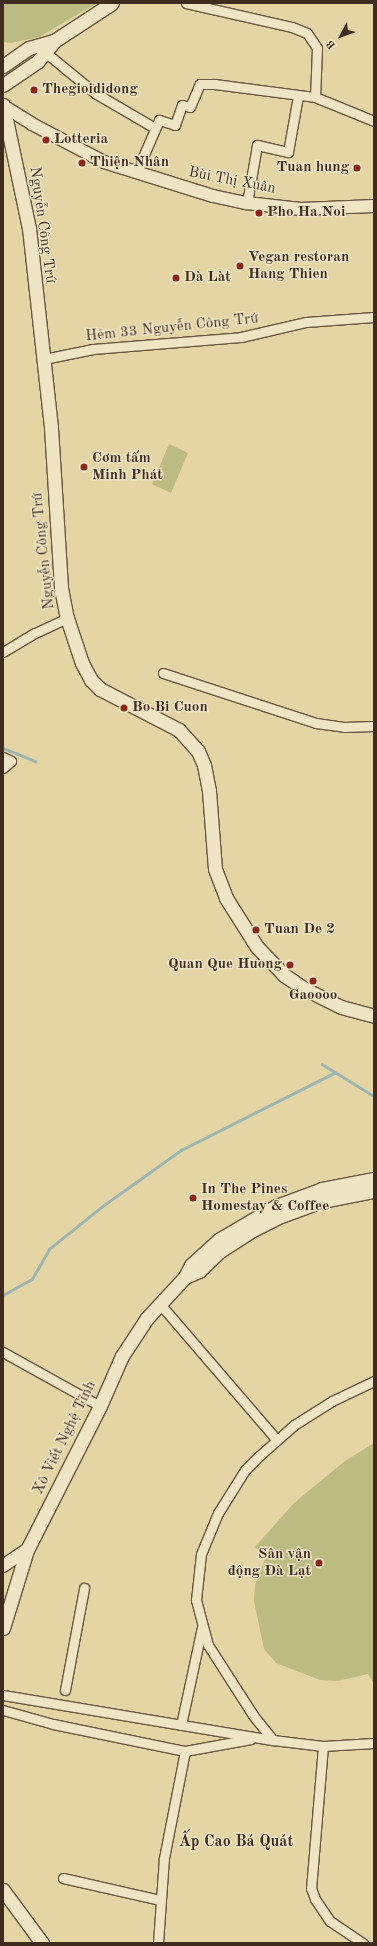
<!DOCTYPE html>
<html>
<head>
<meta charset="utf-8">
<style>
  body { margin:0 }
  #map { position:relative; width:377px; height:1946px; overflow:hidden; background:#e6d5a4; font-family:"Old Standard TT",serif }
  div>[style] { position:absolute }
  .green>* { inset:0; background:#bcbb81 }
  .stream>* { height:2.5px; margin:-1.25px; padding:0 1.25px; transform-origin:1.25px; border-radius:1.25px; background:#9bb6b2 }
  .roads { filter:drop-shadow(1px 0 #695640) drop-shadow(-1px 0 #695640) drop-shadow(0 1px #695640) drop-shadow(0 -1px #695640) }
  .minor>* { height:9px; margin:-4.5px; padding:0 4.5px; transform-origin:4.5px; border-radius:4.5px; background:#efe4c4 }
  .tertiary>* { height:12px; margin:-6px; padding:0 6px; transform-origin:6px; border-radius:6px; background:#efe4c4 }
  .secondary>* { height:13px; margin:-6.5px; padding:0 6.5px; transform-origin:6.5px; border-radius:6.5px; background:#efe4c4 }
  .dots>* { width:11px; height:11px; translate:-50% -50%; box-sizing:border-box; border:2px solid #efe4c4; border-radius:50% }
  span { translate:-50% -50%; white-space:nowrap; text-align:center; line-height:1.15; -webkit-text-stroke:3px #efe4c4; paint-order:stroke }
  .poi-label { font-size:15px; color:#3f2c1e; font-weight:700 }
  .left { translate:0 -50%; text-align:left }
  .right { translate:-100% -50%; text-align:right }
  .street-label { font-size:15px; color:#3f2c1e }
  .neighbourhood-label { font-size:16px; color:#3f2c1e; font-weight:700 }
  .frame { position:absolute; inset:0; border:4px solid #3f2c1e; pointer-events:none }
  .north { position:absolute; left:321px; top:16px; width:40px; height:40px; -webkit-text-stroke:3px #efe4c4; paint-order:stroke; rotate:229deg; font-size:11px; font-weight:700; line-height:16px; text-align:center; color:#3f2c1e }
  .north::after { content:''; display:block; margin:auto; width:14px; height:18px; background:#3f2c1e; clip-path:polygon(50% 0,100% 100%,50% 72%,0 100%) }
</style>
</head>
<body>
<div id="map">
  <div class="green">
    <div style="clip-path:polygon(3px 3px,97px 3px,39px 37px,11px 43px,3px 42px)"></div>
    <div style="clip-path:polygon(169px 444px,188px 453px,171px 493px,152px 484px)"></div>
    <div style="clip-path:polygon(374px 1443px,374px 1684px,368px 1674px,338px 1681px,320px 1680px,276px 1663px,264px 1649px,254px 1601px,255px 1585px,266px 1556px,255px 1547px,294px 1503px,345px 1461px)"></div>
  </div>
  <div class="stream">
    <div style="left:3px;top:748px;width:35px;rotate:22deg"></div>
    <div style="left:322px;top:1064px;width:61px;rotate:31.6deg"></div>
    <div style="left:3px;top:1295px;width:33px;rotate:-29deg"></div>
    <div style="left:32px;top:1279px;width:34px;rotate:-60deg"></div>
    <div style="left:49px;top:1249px;width:70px;rotate:-38.7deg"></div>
    <div style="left:104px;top:1205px;width:95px;rotate:-35.5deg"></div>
    <div style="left:181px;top:1150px;width:171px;rotate:-26.7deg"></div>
  </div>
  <div class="roads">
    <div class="minor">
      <div style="left:186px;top:3px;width:109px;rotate:12.8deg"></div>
      <div style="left:292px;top:27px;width:16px;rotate:22deg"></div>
      <div style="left:307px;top:33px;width:18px;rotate:56deg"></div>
      <div style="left:317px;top:48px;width:49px;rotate:92.3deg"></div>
      <div style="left:315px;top:97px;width:64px;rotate:22.1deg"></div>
      <div style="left:45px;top:52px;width:65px;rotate:39.4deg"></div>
      <div style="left:95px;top:93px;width:69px;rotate:30.3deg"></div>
      <div style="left:136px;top:173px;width:58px;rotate:-66.5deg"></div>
      <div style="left:159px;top:120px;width:17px;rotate:17deg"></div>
      <div style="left:175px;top:125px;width:21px;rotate:-71deg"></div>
      <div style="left:182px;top:105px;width:8px;rotate:14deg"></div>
      <div style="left:190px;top:107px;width:25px;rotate:-67deg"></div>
      <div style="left:200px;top:84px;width:15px"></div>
      <div style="left:215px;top:84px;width:101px;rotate:7.4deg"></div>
      <div style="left:247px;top:203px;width:59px;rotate:-80.2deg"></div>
      <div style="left:257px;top:145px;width:32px;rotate:13deg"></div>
      <div style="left:288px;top:152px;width:57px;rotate:-79.9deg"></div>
      <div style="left:44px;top:359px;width:50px;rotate:-11.5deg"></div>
      <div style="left:93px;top:349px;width:148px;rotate:-4.6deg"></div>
      <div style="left:241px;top:337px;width:67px;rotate:-13deg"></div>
      <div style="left:306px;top:322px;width:68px;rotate:-4.2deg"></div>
      <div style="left:3px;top:652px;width:37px;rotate:-31deg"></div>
      <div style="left:35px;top:633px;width:35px;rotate:-25deg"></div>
      <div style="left:163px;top:673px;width:161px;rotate:18.1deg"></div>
      <div style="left:316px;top:723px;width:28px;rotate:8deg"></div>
      <div style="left:344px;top:727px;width:30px;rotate:-2deg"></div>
      <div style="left:3px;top:757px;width:9px;rotate:27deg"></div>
      <div style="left:11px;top:761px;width:11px;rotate:139deg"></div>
      <div style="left:160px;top:1304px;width:178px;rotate:49.3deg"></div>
      <div style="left:3px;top:1352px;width:111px;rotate:29.1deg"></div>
      <div style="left:65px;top:1690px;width:104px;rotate:-79.4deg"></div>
      <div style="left:3px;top:1695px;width:274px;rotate:9.5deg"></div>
      <div style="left:273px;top:1740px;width:50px;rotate:6.8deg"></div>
      <div style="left:323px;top:1746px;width:51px;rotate:-3.4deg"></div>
      <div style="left:3px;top:1710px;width:52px;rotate:15.6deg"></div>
      <div style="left:53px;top:1724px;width:135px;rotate:11.6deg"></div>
      <div style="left:185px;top:1751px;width:67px;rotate:-10.3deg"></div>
      <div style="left:181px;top:1725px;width:100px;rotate:-77.9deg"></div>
      <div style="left:273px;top:1740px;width:32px;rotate:-129deg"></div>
      <div style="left:253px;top:1715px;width:83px;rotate:-122.7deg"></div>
      <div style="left:208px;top:1645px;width:47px;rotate:-104.9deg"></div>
      <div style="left:196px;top:1600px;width:46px;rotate:-83.8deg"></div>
      <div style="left:201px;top:1554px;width:44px;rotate:-67.5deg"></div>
      <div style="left:218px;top:1513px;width:51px;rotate:-57.9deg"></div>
      <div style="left:245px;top:1470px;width:20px;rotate:-45deg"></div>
      <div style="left:259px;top:1456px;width:47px;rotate:-41.5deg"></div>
      <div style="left:294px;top:1425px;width:45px;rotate:-32.3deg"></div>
      <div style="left:332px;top:1401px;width:47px;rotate:-25.5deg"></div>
      <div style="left:323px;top:1746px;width:143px;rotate:94.8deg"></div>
      <div style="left:311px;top:1888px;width:12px;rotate:70deg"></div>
      <div style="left:315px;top:1899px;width:27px;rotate:56deg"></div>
      <div style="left:330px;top:1921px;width:40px;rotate:34deg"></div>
      <div style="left:63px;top:1878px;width:99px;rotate:12.8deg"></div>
      <div style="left:158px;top:1943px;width:85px;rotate:-86deg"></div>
      <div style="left:164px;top:1858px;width:109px;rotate:-78.9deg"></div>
    </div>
    <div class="tertiary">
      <div style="left:5px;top:107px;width:32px;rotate:32deg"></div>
      <div style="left:32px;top:124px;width:81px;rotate:27.8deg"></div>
      <div style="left:104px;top:162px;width:114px;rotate:17.3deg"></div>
      <div style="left:213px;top:196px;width:35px;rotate:12deg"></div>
      <div style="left:247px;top:203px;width:54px;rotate:6.3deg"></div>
      <div style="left:301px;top:209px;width:73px;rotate:-2.4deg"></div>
      <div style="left:3px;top:1566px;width:29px;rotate:-34deg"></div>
    </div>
    <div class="secondary">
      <div style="left:3px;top:66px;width:32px;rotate:-35deg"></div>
      <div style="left:29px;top:48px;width:26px;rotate:-16deg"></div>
      <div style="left:54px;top:41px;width:69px;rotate:-33.2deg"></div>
      <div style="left:3px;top:85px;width:42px;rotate:-34.4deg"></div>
      <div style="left:38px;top:61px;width:26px;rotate:-51deg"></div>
      <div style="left:3px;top:105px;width:126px;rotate:78.1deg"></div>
      <div style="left:29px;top:228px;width:201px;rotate:83.7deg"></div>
      <div style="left:51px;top:428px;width:160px;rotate:86.4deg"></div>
      <div style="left:61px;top:588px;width:31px;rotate:79deg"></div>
      <div style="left:67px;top:618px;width:47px;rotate:71.6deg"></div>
      <div style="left:82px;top:663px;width:19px;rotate:62deg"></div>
      <div style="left:91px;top:680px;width:13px;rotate:45deg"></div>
      <div style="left:100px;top:689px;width:89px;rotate:27.4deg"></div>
      <div style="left:179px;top:730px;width:28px;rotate:48deg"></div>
      <div style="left:198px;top:751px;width:15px;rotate:67deg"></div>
      <div style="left:204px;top:765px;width:26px;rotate:79deg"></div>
      <div style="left:209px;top:791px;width:78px;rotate:85.6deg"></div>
      <div style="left:215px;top:869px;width:31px;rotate:69deg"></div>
      <div style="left:226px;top:898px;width:58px;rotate:57.7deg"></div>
      <div style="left:257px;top:947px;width:39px;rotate:46deg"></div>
      <div style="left:284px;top:975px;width:23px;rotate:34deg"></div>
      <div style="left:303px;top:988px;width:42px;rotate:26.6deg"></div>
      <div style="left:341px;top:1007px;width:34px;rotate:15deg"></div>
      <div style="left:185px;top:1277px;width:15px;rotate:-23deg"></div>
      <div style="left:199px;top:1271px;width:29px;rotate:-44deg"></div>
      <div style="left:220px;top:1251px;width:35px;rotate:-33deg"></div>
      <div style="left:249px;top:1232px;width:30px;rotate:-27deg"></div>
      <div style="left:276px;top:1218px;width:49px;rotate:-20.3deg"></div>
      <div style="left:322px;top:1201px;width:53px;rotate:-10.9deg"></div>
      <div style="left:3px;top:1628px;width:82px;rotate:-72.9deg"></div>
      <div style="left:27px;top:1550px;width:161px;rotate:-63.1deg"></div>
      <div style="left:100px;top:1406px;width:55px;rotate:-66.3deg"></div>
      <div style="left:122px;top:1356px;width:45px;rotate:-56.7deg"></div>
      <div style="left:147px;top:1318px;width:56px;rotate:-47.2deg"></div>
      <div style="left:185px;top:1277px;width:13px;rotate:-63deg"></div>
      <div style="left:191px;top:1265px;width:39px;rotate:-42deg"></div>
      <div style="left:220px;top:1239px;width:65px;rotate:-30.5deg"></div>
      <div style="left:276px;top:1206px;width:49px;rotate:-20.3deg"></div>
      <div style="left:322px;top:1189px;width:53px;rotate:-10.9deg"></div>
      <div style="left:3px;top:1890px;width:66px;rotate:53.7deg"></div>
    </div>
  </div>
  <div class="dots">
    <div style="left:34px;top:90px;background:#8f2418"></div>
    <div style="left:46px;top:140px;background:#8f2418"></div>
    <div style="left:82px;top:163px;background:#8f2418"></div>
    <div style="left:357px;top:168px;background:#8f2418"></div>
    <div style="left:259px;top:213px;background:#8f2418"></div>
    <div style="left:240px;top:266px;background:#8f2418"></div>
    <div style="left:176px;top:278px;background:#8f2418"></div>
    <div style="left:84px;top:467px;background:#8f2418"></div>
    <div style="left:124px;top:708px;background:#8f2418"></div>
    <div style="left:256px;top:930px;background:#8f2418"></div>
    <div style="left:290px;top:965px;background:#8f2418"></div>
    <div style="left:313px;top:981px;background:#8f2418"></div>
    <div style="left:193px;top:1198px;background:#8f2418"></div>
    <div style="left:319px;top:1563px;background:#8f2418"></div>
  </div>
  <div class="poi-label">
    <span class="left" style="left:42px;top:90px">Thegioididong</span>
    <span class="left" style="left:54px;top:140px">Lotteria</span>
    <span class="left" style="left:90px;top:163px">Thiện Nhân</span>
    <span class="right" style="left:349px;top:168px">Tuan hung</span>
    <span class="left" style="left:267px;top:213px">Pho Ha Noi</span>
    <span class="left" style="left:248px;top:266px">Vegan restoran<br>Hang Thien</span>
    <span class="left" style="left:184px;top:278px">Dà Làt</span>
    <span class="left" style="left:92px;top:467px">Cơm tấm<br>Minh Phát</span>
    <span class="left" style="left:132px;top:708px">Bo Bi Cuon</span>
    <span class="left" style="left:264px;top:930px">Tuan De 2</span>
    <span class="right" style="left:282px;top:965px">Quan Que Huong</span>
    <span style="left:313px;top:996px">Gaoooo</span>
    <span class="left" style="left:201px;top:1198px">In The Pines<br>Homestay &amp; Coffee</span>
    <span class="right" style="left:311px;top:1563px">Sân vận<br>động Đà Lạt</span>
  </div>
  <div class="street-label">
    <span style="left:232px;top:181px;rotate:11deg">Bùi Thị Xuân</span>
    <span style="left:42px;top:225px;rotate:82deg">Nguyễn Công Trứ</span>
    <span style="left:172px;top:328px;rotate:-6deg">Hẻm 33 Nguyễn Công Trứ</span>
    <span style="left:44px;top:551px;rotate:-96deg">Nguyễn Công Trứ</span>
    <span style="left:65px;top:1438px;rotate:-64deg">Xô Viết Nghệ Tĩnh</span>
  </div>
  <div class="neighbourhood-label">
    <span style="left:236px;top:1842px">Ấp Cao Bá Quát</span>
  </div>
  <div class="frame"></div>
  <div class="north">B</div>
</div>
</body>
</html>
